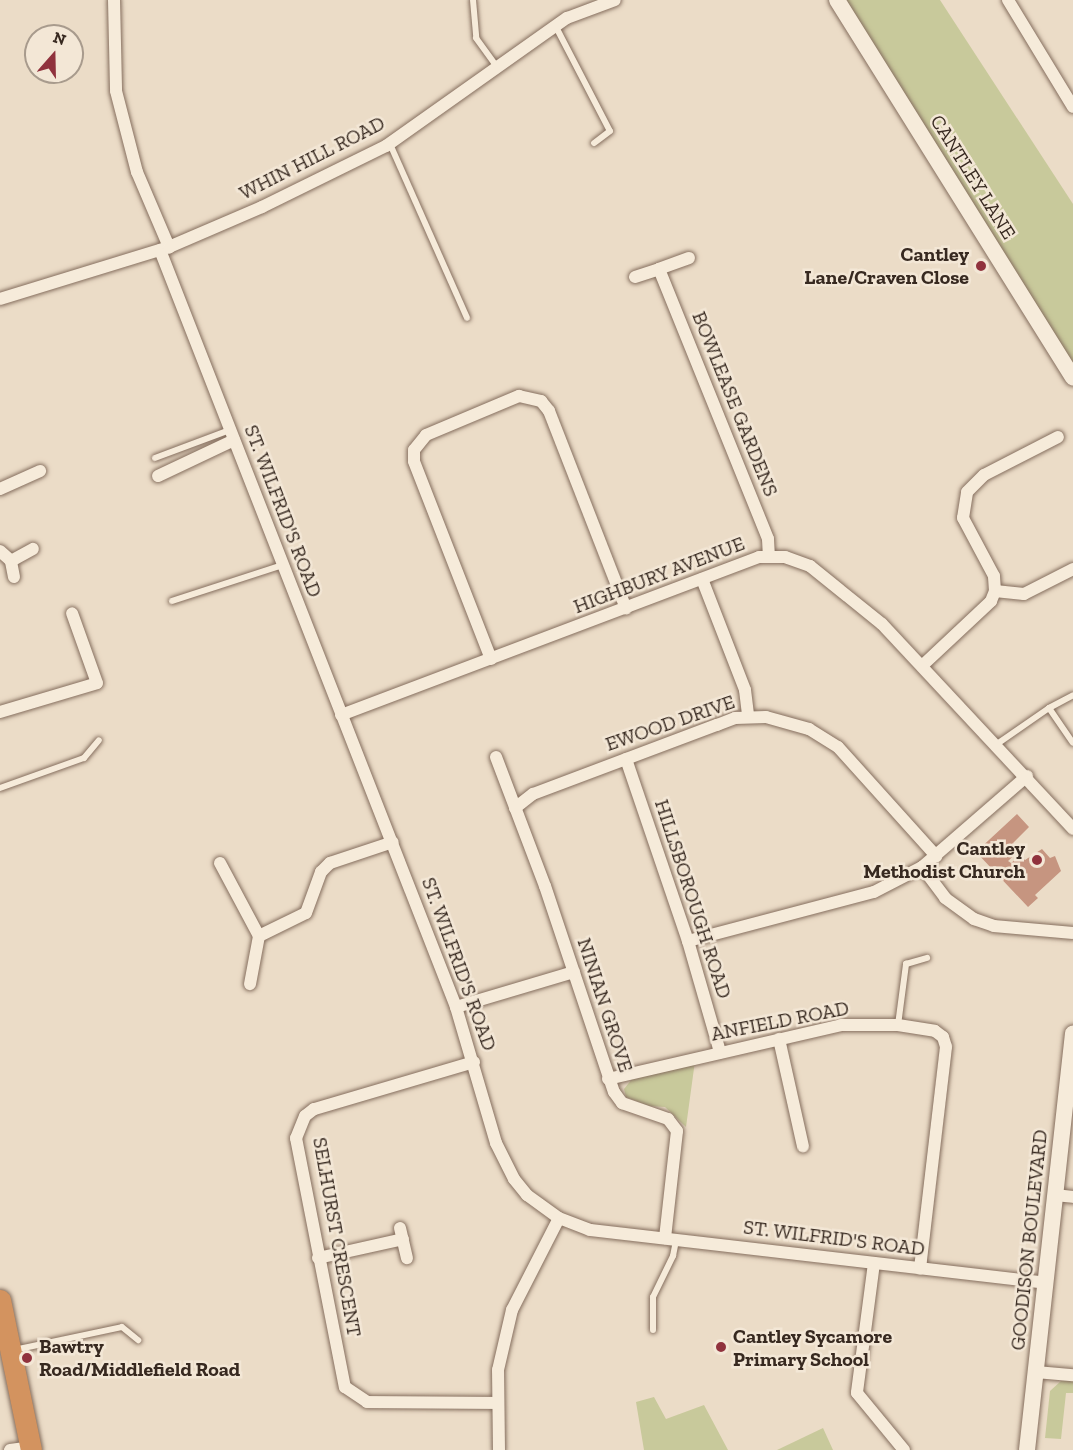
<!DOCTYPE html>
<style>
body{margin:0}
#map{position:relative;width:1073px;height:1450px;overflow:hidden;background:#ebdcc7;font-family:"Zilla Slab",serif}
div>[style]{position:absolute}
.green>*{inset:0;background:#c8c99b}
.building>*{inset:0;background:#c69580}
.roads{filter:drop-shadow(0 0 2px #856e5e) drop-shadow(0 0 2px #856e5e)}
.lane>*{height:6px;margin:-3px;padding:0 3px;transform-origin:3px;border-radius:3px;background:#f6ebda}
.street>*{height:12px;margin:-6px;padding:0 6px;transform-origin:6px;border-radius:6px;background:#f6ebda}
.secondary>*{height:16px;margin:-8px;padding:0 8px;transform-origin:8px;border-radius:8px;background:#f6ebda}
.highway>*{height:21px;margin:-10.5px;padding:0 10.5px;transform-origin:10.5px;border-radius:10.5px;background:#d3935f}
.dots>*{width:16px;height:16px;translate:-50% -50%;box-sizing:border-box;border:3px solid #f3e7d6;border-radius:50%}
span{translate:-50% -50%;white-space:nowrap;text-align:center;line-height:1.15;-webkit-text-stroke:5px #f3e7d6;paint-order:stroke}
.street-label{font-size:20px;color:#372920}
.poi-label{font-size:20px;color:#372920;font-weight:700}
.right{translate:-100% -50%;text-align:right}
.left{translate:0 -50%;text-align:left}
.north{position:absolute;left:24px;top:24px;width:60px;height:60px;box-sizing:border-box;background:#f3e7d6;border:2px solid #a89b8d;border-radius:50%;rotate:20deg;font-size:16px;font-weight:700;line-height:24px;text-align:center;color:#372920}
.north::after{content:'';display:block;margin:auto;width:21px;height:27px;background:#90323d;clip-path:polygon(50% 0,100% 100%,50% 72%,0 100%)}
</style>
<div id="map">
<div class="green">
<i style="clip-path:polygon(837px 0,940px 0,1073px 204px,1073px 371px)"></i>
<i style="clip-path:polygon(695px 1061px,686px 1127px,665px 1107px,649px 1106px,626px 1097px,624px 1089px,632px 1079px)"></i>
<i style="clip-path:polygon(1061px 1381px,1073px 1381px,1073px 1393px,1066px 1393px,1061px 1439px,1045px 1438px,1050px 1391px)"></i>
<i style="clip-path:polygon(654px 1397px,666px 1419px,704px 1405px,728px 1450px,644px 1450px,636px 1402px)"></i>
<i style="clip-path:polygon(823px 1428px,833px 1450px,777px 1450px)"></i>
</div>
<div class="building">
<i style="clip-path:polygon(1017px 814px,1029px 827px,1013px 843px,1019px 851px,1008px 861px,1011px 863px,1020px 856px,1025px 860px,1042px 849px,1050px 858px,1055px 856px,1061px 871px,1035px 895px,1038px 898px,1028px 907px,976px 852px)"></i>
</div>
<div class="roads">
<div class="lane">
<i style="left:473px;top:0;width:38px;rotate:85deg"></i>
<i style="left:476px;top:38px;width:34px;rotate:54deg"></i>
<i style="left:556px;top:27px;width:117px;rotate:62.6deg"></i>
<i style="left:610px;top:131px;width:20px;rotate:143deg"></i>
<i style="left:390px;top:144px;width:190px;rotate:66.1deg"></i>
<i style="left:155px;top:458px;width:80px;rotate:-20.5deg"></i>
<i style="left:172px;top:601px;width:117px;rotate:-18deg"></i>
<i style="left:1049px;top:708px;width:27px;rotate:-28deg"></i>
<i style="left:997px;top:744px;width:63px;rotate:-34.7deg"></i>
<i style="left:1049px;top:708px;width:42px;rotate:55.6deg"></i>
<i style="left:0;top:788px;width:89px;rotate:-19.7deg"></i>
<i style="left:84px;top:758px;width:23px;rotate:-50deg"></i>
<i style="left:898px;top:1025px;width:62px;rotate:-82.5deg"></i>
<i style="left:906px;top:964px;width:22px;rotate:-16deg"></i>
<i style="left:653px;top:1330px;width:33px;rotate:-90deg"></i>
<i style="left:653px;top:1297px;width:46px;rotate:-64deg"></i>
<i style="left:673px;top:1256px;width:16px;rotate:-79deg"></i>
<i style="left:14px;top:1350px;width:110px;rotate:-12deg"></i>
<i style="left:122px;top:1327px;width:21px;rotate:39deg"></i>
</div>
<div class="street">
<i style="left:114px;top:0;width:91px;rotate:88.7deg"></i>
<i style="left:116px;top:91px;width:84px;rotate:75.5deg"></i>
<i style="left:137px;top:172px;width:82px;rotate:66.9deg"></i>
<i style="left:1008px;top:0;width:125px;rotate:58.7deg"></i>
<i style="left:160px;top:250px;width:813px;rotate:68.64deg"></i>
<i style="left:456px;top:1007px;width:142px;rotate:73.6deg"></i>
<i style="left:496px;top:1143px;width:40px;rotate:63.4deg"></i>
<i style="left:514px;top:1179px;width:21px;rotate:51deg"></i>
<i style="left:527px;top:1195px;width:39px;rotate:36deg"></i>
<i style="left:559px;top:1218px;width:33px;rotate:21deg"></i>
<i style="left:590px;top:1230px;width:459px;rotate:6.6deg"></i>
<i style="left:689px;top:258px;width:32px;rotate:160deg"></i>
<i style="left:659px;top:269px;width:291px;rotate:68deg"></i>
<i style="left:768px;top:539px;width:17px;rotate:87deg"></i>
<i style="left:635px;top:277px;width:25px;rotate:-18deg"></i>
<i style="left:0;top:299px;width:177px;rotate:-17.1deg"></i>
<i style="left:169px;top:247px;width:101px;rotate:-23.3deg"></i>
<i style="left:262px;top:207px;width:138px;rotate:-26.2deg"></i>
<i style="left:386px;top:146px;width:222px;rotate:-35.3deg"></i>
<i style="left:567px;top:18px;width:51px;rotate:-20.6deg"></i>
<i style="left:158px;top:476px;width:84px;rotate:-25.3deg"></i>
<i style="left:0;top:489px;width:44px;rotate:-24.2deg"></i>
<i style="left:0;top:551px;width:15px;rotate:42deg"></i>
<i style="left:14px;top:577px;width:16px;rotate:-101deg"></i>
<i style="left:11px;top:561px;width:25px;rotate:-29deg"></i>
<i style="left:702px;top:579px;width:119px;rotate:68.8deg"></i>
<i style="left:745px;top:690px;width:26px;rotate:83deg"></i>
<i style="left:995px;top:591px;width:29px;rotate:6deg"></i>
<i style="left:1024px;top:594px;width:55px;rotate:-27deg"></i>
<i style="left:491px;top:659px;width:212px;rotate:-111.3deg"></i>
<i style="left:414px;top:461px;width:11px;rotate:-90deg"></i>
<i style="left:414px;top:450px;width:19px;rotate:-51deg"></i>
<i style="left:426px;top:435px;width:101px;rotate:-22.8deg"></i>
<i style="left:519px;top:396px;width:23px;rotate:13deg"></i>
<i style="left:541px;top:401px;width:13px;rotate:51deg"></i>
<i style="left:549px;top:411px;width:212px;rotate:68.7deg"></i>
<i style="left:924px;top:664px;width:92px;rotate:-43.2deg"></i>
<i style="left:991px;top:601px;width:11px;rotate:-68deg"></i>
<i style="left:995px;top:591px;width:15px;rotate:-94deg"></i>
<i style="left:994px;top:576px;width:66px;rotate:-118.1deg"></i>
<i style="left:963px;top:518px;width:26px;rotate:-81deg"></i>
<i style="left:967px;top:492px;width:24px;rotate:-45deg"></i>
<i style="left:984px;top:475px;width:83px;rotate:-27.2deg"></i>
<i style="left:0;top:712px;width:101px;rotate:-16.6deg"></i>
<i style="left:97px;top:683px;width:74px;rotate:-109.7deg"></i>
<i style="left:341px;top:715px;width:447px;rotate:-20.7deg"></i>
<i style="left:759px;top:557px;width:26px"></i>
<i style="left:785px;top:557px;width:27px;rotate:20deg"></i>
<i style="left:810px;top:566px;width:92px;rotate:38.9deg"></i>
<i style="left:882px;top:624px;width:280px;rotate:47deg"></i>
<i style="left:496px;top:757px;width:138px;rotate:69.2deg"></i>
<i style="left:545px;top:886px;width:217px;rotate:71.5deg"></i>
<i style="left:614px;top:1092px;width:14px;rotate:54deg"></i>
<i style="left:622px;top:1103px;width:49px;rotate:19.2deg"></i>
<i style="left:668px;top:1119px;width:15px;rotate:53deg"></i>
<i style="left:677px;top:1131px;width:108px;rotate:96.4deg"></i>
<i style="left:626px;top:759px;width:192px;rotate:71.2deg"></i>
<i style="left:688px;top:941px;width:116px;rotate:73.9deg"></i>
<i style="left:515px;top:808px;width:23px;rotate:-38deg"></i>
<i style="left:533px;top:794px;width:197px;rotate:-20.6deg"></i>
<i style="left:717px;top:725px;width:19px;rotate:-21deg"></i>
<i style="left:735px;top:718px;width:31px;rotate:-2deg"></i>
<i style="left:766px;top:717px;width:45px;rotate:15.6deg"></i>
<i style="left:809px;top:729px;width:34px;rotate:32deg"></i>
<i style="left:838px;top:747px;width:147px;rotate:48deg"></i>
<i style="left:220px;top:863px;width:83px;rotate:61.9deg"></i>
<i style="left:259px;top:936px;width:49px;rotate:100.6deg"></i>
<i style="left:922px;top:867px;width:39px;rotate:53deg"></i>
<i style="left:945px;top:898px;width:36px;rotate:36deg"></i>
<i style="left:974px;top:919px;width:21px;rotate:19deg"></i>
<i style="left:994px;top:926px;width:79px;rotate:5.1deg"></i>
<i style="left:259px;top:936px;width:52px;rotate:-26.1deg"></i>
<i style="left:306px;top:913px;width:44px;rotate:-69.9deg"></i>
<i style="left:321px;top:872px;width:13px;rotate:-45deg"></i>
<i style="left:330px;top:863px;width:66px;rotate:-18.4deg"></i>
<i style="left:688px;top:941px;width:192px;rotate:-14.8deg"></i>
<i style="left:874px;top:892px;width:54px;rotate:-27.5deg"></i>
<i style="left:922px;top:867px;width:139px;rotate:-40.9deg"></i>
<i style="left:456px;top:1007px;width:123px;rotate:-16.5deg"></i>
<i style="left:779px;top:1039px;width:110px;rotate:77.4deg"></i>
<i style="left:474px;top:1062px;width:167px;rotate:163.6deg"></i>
<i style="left:314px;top:1109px;width:11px;rotate:142deg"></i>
<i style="left:305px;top:1116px;width:24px;rotate:112deg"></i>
<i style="left:296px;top:1138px;width:254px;rotate:78.9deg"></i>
<i style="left:345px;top:1387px;width:27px;rotate:34deg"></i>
<i style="left:367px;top:1402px;width:131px;rotate:0.4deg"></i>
<i style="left:608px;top:1079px;width:239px;rotate:-13deg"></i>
<i style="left:841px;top:1025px;width:57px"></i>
<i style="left:898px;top:1025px;width:37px;rotate:9deg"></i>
<i style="left:935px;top:1031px;width:10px;rotate:37deg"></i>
<i style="left:943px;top:1037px;width:10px;rotate:73deg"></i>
<i style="left:946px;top:1047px;width:223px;rotate:96.7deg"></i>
<i style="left:1055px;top:1195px;width:18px;rotate:6deg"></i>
<i style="left:400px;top:1228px;width:31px;rotate:77deg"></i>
<i style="left:318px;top:1258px;width:87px;rotate:-12.6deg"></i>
<i style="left:874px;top:1263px;width:131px;rotate:97.5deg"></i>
<i style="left:857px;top:1393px;width:74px;rotate:50.5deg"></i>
<i style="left:1036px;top:1372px;width:37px;rotate:5deg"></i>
<i style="left:10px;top:1450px;width:21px;rotate:-8deg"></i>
<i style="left:499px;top:1450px;width:80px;rotate:-90.7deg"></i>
<i style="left:498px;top:1370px;width:62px;rotate:-76.9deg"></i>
<i style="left:512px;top:1310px;width:103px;rotate:-62.9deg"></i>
</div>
<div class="secondary">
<i style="left:837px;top:0;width:445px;rotate:58deg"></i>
<i style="left:1027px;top:1450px;width:419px;rotate:-83.7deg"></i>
</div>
<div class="highway">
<i style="left:0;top:1300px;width:153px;rotate:78.3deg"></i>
</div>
</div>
<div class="dots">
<i style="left:981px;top:266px;background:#90323d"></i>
<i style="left:1037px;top:860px;background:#90323d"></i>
<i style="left:721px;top:1347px;background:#90323d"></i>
<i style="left:27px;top:1358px;background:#90323d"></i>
</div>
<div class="street-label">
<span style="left:312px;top:158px;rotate:-27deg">WHIN HILL ROAD</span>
<span style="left:973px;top:177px;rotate:58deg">CANTLEY LANE</span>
<span style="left:735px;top:404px;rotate:68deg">BOWLEASE GARDENS</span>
<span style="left:283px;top:511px;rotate:69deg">ST. WILFRID'S ROAD</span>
<span style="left:659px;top:575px;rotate:-21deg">HIGHBURY AVENUE</span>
<span style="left:670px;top:723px;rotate:-19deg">EWOOD DRIVE</span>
<span style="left:693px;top:899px;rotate:72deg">HILLSBOROUGH ROAD</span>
<span style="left:459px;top:964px;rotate:70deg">ST. WILFRID'S ROAD</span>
<span style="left:605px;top:1005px;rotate:72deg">NINIAN GROVE</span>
<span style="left:780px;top:1021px;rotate:-11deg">ANFIELD ROAD</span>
<span style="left:337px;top:1237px;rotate:80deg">SELHURST CRESCENT</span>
<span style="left:834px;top:1238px;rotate:7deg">ST. WILFRID'S ROAD</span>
<span style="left:1029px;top:1240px;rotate:-84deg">GOODISON BOULEVARD</span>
</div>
<div class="poi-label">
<span class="right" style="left:969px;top:266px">Cantley<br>Lane/Craven Close</span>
<span class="right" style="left:1025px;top:860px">Cantley<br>Methodist Church</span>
<span class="left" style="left:733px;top:1348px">Cantley Sycamore<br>Primary School</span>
<span class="left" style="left:39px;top:1358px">Bawtry<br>Road/Middlefield Road</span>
</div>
<div class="north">N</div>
</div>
